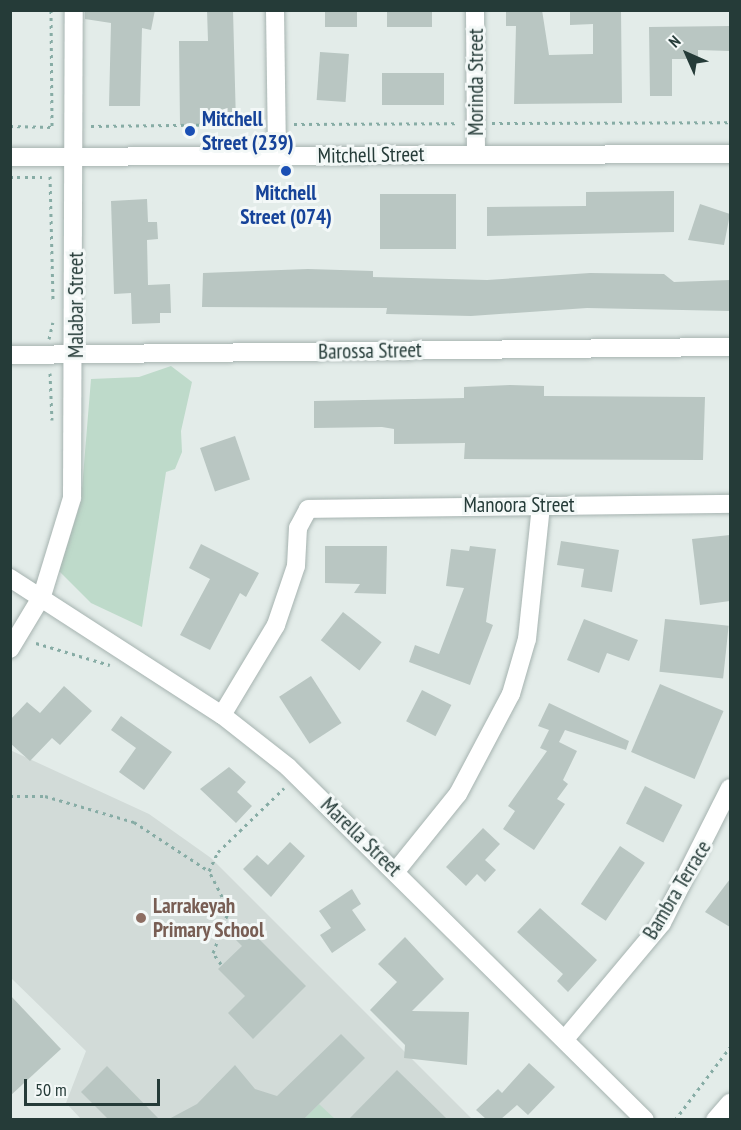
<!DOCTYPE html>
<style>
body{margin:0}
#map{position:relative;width:741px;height:1130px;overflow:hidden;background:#e3ece9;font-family:"PT Sans Narrow",sans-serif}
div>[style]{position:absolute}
.built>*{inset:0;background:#d2dbd8}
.green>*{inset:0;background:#bedaca}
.building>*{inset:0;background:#b9c6c2;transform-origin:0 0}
.path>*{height:3px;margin-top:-1.5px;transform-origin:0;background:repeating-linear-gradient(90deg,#87aca5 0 3px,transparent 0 7.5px)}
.roads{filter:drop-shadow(0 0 2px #a6b3b0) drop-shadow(0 0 2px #a6b3b0)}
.street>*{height:18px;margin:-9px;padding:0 9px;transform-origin:9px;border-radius:9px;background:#fff}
.dots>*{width:16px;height:16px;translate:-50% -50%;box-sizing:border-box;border:3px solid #f3f8f7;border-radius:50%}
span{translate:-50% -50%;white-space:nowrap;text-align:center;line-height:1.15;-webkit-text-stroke:6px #f3f8f7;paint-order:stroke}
.street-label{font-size:21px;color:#253b38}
.transit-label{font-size:21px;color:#164399;font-weight:700}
.left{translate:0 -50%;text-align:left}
.education-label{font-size:21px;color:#785e54;font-weight:700}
.frame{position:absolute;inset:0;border:12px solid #253b38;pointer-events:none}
.north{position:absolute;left:657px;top:24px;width:60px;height:60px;-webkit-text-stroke:4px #f3f8f7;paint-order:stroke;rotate:315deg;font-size:16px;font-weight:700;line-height:24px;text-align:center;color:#253b38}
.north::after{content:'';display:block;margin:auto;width:21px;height:27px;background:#253b38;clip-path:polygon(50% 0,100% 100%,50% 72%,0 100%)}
.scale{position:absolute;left:24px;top:1079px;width:136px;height:27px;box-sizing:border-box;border:3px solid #253b38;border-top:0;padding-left:8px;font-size:18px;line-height:21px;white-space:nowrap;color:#253b38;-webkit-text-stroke:4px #f3f8f7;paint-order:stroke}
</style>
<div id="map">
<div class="built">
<i style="clip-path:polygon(10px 750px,149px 814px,211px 858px,472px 1119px,81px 1119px,66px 1103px,86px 1051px,11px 978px)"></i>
</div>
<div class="green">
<i style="clip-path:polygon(171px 366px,192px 382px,181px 431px,182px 452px,175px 469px,166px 472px,142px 627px,91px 603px,59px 571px,81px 501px,91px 379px,139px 377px)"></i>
<i style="clip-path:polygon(319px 1104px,335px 1119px,304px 1119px)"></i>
</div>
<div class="building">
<i style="clip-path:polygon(85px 10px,155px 10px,151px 30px,142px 28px,140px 106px,109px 106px,111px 23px,85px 19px)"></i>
<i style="clip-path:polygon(207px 10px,233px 10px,236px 123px,180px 125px,179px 41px,208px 41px)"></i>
<i style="left:325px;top:10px;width:32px;height:17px"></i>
<i style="left:387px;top:10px;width:45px;height:17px"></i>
<i style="clip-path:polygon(506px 10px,542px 10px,549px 55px,593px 54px,593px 24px,570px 25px,570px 10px,621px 10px,622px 103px,514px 104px,516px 26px,506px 26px)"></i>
<i style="clip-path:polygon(730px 26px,730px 51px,698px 50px,698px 59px,672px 59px,672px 96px,650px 96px,649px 27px)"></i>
<i style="left:320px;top:52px;width:29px;height:48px;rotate:4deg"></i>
<i style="left:382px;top:73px;width:62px;height:32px"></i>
<i style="clip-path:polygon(674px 191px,674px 232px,487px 236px,487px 207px,586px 206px,586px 192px)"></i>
<i style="left:380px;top:194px;width:76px;height:55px"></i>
<i style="clip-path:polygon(147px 199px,148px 222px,157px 222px,158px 239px,147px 240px,148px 285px,170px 284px,171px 313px,160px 313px,160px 323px,132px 324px,131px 293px,114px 294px,111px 201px)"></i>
<i style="clip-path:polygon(700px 204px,730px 214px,724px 245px,688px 240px)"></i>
<i style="clip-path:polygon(308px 269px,373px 271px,373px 277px,487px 280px,590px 273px,664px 274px,674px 282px,730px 280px,730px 311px,587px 308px,471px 316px,386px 314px,387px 308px,202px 307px,203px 273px)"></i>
<i style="clip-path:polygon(510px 385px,544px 386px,544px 396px,705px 397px,703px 460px,464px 459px,465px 443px,394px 444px,394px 429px,382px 427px,314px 428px,314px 401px,464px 398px,464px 387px)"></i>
<i style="left:235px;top:436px;width:46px;height:37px;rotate:71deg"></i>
<i style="clip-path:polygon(730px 535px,730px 601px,700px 605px,692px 539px)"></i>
<i style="clip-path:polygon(561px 541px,619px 550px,612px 592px,581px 587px,584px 569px,557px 565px)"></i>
<i style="clip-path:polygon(201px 544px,259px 573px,246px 597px,240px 593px,210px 650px,180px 635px,210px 579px,189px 568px)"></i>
<i style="clip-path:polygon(325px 546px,387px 546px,386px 594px,354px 593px,360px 584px,325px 583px)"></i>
<i style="clip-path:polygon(470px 546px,496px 549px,486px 622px,493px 625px,470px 685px,409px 662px,415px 645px,439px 654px,464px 588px,446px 586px,451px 549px,469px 551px)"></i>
<i style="left:343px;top:612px;width:49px;height:36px;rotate:38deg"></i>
<i style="clip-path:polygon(584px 619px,638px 640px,629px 661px,607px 653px,599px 673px,567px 660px)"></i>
<i style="left:665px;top:619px;width:64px;height:53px;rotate:6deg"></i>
<i style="left:311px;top:676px;width:56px;height:38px;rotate:57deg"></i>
<i style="left:660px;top:684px;width:69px;height:74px;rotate:23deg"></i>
<i style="clip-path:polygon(64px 686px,92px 711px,60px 745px,52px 738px,30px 761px,10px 743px,10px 720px,27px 702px,40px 713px)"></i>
<i style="left:422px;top:690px;width:33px;height:35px;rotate:27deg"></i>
<i style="clip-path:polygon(549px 703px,629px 741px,626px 750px,565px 730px,559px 742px,577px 751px,563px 780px,568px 784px,557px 799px,565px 804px,534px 850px,503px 829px,515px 811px,508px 806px,547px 751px,540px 748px,549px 730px,538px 726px)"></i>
<i style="clip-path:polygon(121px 716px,172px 752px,144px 790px,119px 772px,136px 748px,111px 730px)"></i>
<i style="clip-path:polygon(229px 767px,246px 782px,237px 792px,252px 806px,236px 823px,200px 789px)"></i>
<i style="left:645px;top:786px;width:42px;height:42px;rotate:27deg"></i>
<i style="clip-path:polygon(483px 828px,500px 844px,485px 860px,496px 870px,485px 882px,477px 874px,466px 886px,446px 867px)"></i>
<i style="clip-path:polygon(290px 842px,305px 856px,271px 897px,243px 869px,257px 855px,268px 865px)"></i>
<i style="left:620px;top:846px;width:30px;height:70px;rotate:34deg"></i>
<i style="clip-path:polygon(730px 879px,730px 927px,705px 912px)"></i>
<i style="clip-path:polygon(352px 889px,361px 904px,352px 910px,366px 930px,332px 953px,320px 935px,331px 928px,319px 911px)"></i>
<i style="clip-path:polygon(540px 908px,597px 960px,568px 992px,557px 981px,563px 974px,517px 932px)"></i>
<i style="clip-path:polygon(247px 927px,306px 986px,253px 1039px,228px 1013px,245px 996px,218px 969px,242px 946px,236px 940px)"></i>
<i style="clip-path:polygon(405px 937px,444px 979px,412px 1011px,469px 1012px,467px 1065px,404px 1058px,405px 1045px,370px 1010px,397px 982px,378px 964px)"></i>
<i style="clip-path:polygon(10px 995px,61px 1049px,10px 1096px)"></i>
<i style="clip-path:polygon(341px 1034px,365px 1058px,304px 1119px,169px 1119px,197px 1104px,235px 1065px,255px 1089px,277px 1096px)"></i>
<i style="clip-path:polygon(529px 1063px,555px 1087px,528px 1115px,517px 1105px,501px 1119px,486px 1119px,476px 1110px,498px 1089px,502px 1093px)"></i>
<i style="clip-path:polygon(107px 1066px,159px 1119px,108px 1119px,81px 1092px)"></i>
<i style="clip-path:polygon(397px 1070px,447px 1119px,349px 1119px)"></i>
</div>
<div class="path">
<i style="left:51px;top:10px;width:116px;rotate:89.5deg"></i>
<i style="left:492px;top:123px;width:238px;rotate:-0.2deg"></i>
<i style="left:294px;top:124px;width:165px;rotate:-0.3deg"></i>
<i style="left:10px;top:126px;width:43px;rotate:1.3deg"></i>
<i style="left:91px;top:126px;width:170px;rotate:-0.7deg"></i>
<i style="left:50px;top:176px;width:125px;rotate:88.6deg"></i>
<i style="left:10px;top:177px;width:32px"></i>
<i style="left:49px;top:339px;width:17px;rotate:-77deg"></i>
<i style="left:50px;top:373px;width:47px;rotate:87.6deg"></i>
<i style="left:36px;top:643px;width:77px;rotate:16.6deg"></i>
<i style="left:10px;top:796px;width:35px"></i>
<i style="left:45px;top:796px;width:93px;rotate:16.3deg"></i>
<i style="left:134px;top:822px;width:90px;rotate:33.2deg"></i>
<i style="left:221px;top:964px;width:14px;rotate:-126deg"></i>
<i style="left:213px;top:953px;width:46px;rotate:-69.6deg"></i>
<i style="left:229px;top:910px;width:44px;rotate:-117.1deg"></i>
<i style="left:209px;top:871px;width:21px;rotate:-65deg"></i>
<i style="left:218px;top:852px;width:92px;rotate:-44.1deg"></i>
<i style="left:675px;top:1120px;width:91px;rotate:-53deg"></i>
</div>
<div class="roads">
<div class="street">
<i style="left:275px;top:10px;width:146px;rotate:89.2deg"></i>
<i style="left:475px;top:10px;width:144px;rotate:89.6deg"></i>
<i style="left:10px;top:157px;width:720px;rotate:-0.24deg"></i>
<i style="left:10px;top:355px;width:720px;rotate:-0.64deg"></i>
<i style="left:10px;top:578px;width:252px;rotate:32.9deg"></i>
<i style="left:222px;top:715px;width:84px;rotate:38.2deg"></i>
<i style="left:288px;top:767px;width:502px;rotate:44.68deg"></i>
<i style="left:10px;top:649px;width:62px;rotate:-58.9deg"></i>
<i style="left:42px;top:596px;width:102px;rotate:-73deg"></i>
<i style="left:72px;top:498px;width:488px;rotate:-89.8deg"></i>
<i style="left:222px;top:715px;width:105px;rotate:-59deg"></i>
<i style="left:276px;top:625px;width:62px;rotate:-71.3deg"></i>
<i style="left:296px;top:566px;width:38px;rotate:-87deg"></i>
<i style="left:298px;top:528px;width:21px;rotate:-62deg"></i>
<i style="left:308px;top:509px;width:422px;rotate:-0.7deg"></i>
<i style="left:396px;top:871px;width:99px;rotate:-51.2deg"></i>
<i style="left:458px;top:794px;width:113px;rotate:-62.1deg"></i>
<i style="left:511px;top:694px;width:57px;rotate:-73.8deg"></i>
<i style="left:527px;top:639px;width:135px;rotate:-84deg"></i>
<i style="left:565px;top:1039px;width:151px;rotate:-50.1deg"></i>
<i style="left:662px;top:923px;width:151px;rotate:-63.3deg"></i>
<i style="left:715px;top:1120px;width:23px;rotate:-49deg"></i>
</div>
</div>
<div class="dots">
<i style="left:190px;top:131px;background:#1a4fb4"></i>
<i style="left:286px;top:171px;background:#1a4fb4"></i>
<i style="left:141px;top:918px;background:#8d6e63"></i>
</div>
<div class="street-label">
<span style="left:476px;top:82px;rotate:-90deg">Morinda Street</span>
<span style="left:371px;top:155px;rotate:-1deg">Mitchell Street</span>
<span style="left:76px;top:305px;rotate:-90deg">Malabar Street</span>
<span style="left:370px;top:351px;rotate:-1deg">Barossa Street</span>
<span style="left:519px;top:505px">Manoora Street</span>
<span style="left:361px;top:837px;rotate:44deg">Marella Street</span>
<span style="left:677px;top:890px;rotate:-59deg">Bambra Terrace</span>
</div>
<div class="transit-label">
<span class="left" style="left:202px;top:131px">Mitchell<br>Street (239)</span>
<span style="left:286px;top:205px">Mitchell<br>Street (074)</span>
</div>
<div class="education-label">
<span class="left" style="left:153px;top:918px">Larrakeyah<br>Primary School</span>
</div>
<div class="frame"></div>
<div class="north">N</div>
<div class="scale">50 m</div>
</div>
